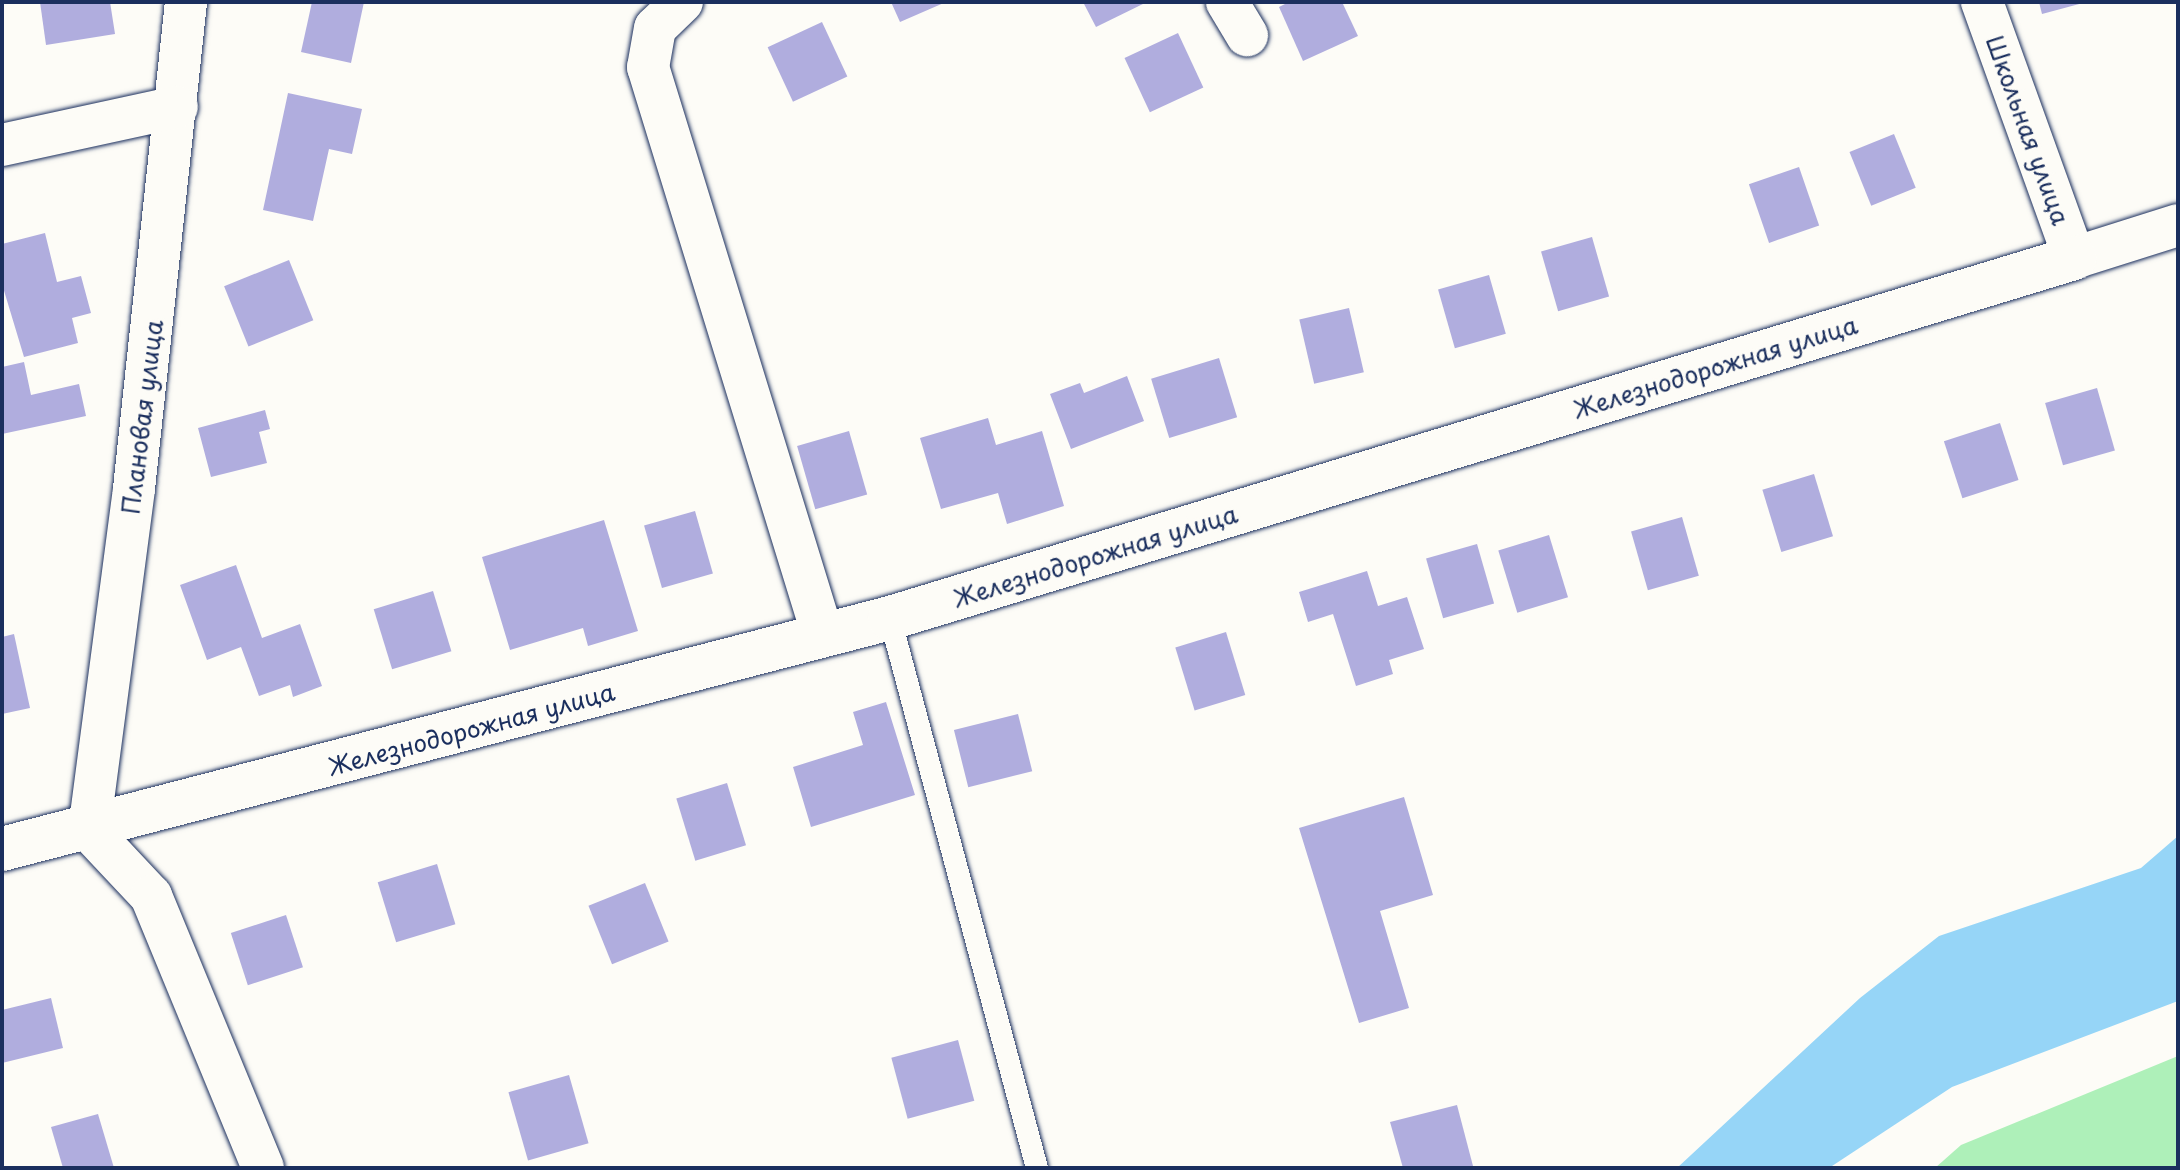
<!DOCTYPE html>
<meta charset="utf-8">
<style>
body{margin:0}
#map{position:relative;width:2180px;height:1170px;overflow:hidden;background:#fdfcf7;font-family:"Playpen Sans",sans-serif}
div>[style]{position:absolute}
.green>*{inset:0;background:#aef0b9}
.water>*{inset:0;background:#96d5f7}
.building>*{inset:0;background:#b0adde;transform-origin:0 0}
.roads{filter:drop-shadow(0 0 2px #1b2f5e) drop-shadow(0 0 2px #1b2f5e)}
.service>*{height:22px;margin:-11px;padding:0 11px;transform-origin:11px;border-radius:11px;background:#fdfcf7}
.minor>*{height:42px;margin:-21px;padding:0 21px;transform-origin:21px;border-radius:21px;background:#fdfcf7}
.tertiary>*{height:44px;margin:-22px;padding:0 22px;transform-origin:22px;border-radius:22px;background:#fdfcf7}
span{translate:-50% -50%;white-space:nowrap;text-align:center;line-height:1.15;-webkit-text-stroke:6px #fdfcf7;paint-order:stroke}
.street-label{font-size:24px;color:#1b2f5e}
.frame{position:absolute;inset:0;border:4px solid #1b2f5e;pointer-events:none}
</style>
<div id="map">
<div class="green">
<i style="clip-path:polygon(2178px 1056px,2178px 1168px,1935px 1168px,1961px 1145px)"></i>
</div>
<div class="water">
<i style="clip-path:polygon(2178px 836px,2178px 1001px,1952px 1087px,1829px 1168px,1677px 1168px,1860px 998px,1939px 936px,2141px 868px)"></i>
</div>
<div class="building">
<i style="clip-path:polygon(40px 2px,110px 2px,115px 34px,46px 45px)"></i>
<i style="clip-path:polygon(312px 2px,364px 2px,351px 63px,301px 52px)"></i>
<i style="clip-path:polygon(891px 2px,946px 2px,900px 22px)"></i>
<i style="clip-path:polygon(1083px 2px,1147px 2px,1096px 27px)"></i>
<i style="clip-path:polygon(1289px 2px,1342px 2px,1358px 36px,1303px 61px,1279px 7px)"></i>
<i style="clip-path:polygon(2039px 2px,2083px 2px,2083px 3px,2042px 14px)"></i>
<i style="left:822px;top:22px;width:60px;height:60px;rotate:65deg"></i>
<i style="left:1178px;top:33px;width:60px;height:59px;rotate:65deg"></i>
<i style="clip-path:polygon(288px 93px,362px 109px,352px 154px,329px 149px,313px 221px,263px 210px)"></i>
<i style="left:1894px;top:134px;width:58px;height:48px;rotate:68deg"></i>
<i style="left:1799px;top:167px;width:62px;height:53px;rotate:71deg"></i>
<i style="clip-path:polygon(45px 233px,57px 282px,81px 276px,91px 313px,72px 318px,78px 343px,24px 357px,2px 284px,2px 244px)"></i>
<i style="left:1592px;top:237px;width:62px;height:53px;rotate:74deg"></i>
<i style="left:289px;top:260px;width:65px;height:70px;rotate:68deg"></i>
<i style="left:1489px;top:275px;width:61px;height:53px;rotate:74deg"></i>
<i style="left:1349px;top:308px;width:66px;height:51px;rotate:77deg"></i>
<i style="left:1219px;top:358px;width:62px;height:71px;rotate:73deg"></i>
<i style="clip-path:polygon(24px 362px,31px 395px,79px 384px,86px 416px,2px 434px,2px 367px)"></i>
<i style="clip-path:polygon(1127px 376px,1144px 421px,1071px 449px,1050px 394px,1080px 383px,1084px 393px)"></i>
<i style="left:2097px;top:388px;width:65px;height:54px;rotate:74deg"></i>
<i style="clip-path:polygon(265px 410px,270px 429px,259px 432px,267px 463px,211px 477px,198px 428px)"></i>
<i style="clip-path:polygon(988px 418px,996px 445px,1042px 431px,1064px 506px,1007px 524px,998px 493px,941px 509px,920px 438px)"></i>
<i style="left:2000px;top:423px;width:60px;height:59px;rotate:72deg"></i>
<i style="left:849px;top:431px;width:66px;height:54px;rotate:74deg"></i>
<i style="left:1814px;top:474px;width:65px;height:54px;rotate:73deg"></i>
<i style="left:695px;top:511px;width:65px;height:53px;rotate:74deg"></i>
<i style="left:1682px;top:517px;width:61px;height:53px;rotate:74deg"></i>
<i style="clip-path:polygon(604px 520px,638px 631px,588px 646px,583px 628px,510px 650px,482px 557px)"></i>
<i style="left:1549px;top:535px;width:65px;height:53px;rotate:73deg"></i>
<i style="left:1477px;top:544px;width:62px;height:53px;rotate:74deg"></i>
<i style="clip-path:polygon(236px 565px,262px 638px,300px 624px,322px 686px,293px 697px,290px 685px,259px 696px,241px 647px,207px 660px,180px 585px)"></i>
<i style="clip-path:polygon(1367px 571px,1378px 606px,1407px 597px,1424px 649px,1389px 660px,1393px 674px,1356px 686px,1333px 614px,1308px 622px,1299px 592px)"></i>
<i style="left:433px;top:591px;width:63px;height:62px;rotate:73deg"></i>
<i style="left:1226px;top:632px;width:66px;height:53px;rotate:73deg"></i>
<i style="clip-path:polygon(14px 634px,30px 708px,2px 714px,2px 637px)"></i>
<i style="clip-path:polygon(886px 702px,915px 795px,811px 827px,793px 767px,863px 745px,853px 712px)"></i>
<i style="left:1018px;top:714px;width:59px;height:66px;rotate:76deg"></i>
<i style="left:727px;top:783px;width:65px;height:53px;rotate:73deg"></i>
<i style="clip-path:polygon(1404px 797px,1433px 895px,1380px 911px,1409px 1008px,1359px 1023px,1299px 828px)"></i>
<i style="left:437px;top:864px;width:63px;height:62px;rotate:73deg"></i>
<i style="left:645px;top:883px;width:63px;height:61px;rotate:68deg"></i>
<i style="left:286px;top:915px;width:55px;height:58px;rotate:72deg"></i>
<i style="clip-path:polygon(51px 998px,63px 1048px,2px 1063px,2px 1010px)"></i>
<i style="left:958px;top:1040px;width:63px;height:69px;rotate:75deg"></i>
<i style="left:569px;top:1075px;width:71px;height:63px;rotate:74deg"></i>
<i style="clip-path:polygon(1457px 1105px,1473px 1166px,1403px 1168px,1390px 1122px)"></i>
<i style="clip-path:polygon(98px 1114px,114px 1168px,63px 1168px,51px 1127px)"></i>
</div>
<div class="roads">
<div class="service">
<i style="left:890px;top:618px;width:569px;rotate:75.04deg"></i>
</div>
<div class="minor">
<i style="left:186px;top:2px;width:490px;rotate:96.1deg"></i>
<i style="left:134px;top:489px;width:344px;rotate:97.5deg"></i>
<i style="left:89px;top:830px;width:91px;rotate:46.8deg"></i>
<i style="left:151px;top:896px;width:294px;rotate:67.6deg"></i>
<i style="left:682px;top:2px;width:37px;rotate:136deg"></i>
<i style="left:655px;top:28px;width:40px;rotate:100deg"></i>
<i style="left:648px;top:67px;width:595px;rotate:72.9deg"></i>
<i style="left:1227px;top:2px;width:39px;rotate:59deg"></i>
<i style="left:1982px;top:2px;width:272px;rotate:70.2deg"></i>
<i style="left:2074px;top:258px;width:109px;rotate:-17.6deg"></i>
<i style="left:2px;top:145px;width:179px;rotate:-12.3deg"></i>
</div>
<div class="tertiary">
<i style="left:2px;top:849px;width:918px;rotate:-14.58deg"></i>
<i style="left:890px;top:618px;width:1238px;rotate:-16.91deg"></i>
</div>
</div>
<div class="street-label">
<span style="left:2028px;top:130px;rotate:70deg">Школьная улица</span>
<span style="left:1715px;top:367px;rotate:-17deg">Железнодорожная улица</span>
<span style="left:142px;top:417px;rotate:-83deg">Плановая улица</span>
<span style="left:1095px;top:556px;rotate:-17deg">Железнодорожная улица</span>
<span style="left:471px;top:729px;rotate:-15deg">Железнодорожная улица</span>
</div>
<div class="frame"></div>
</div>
